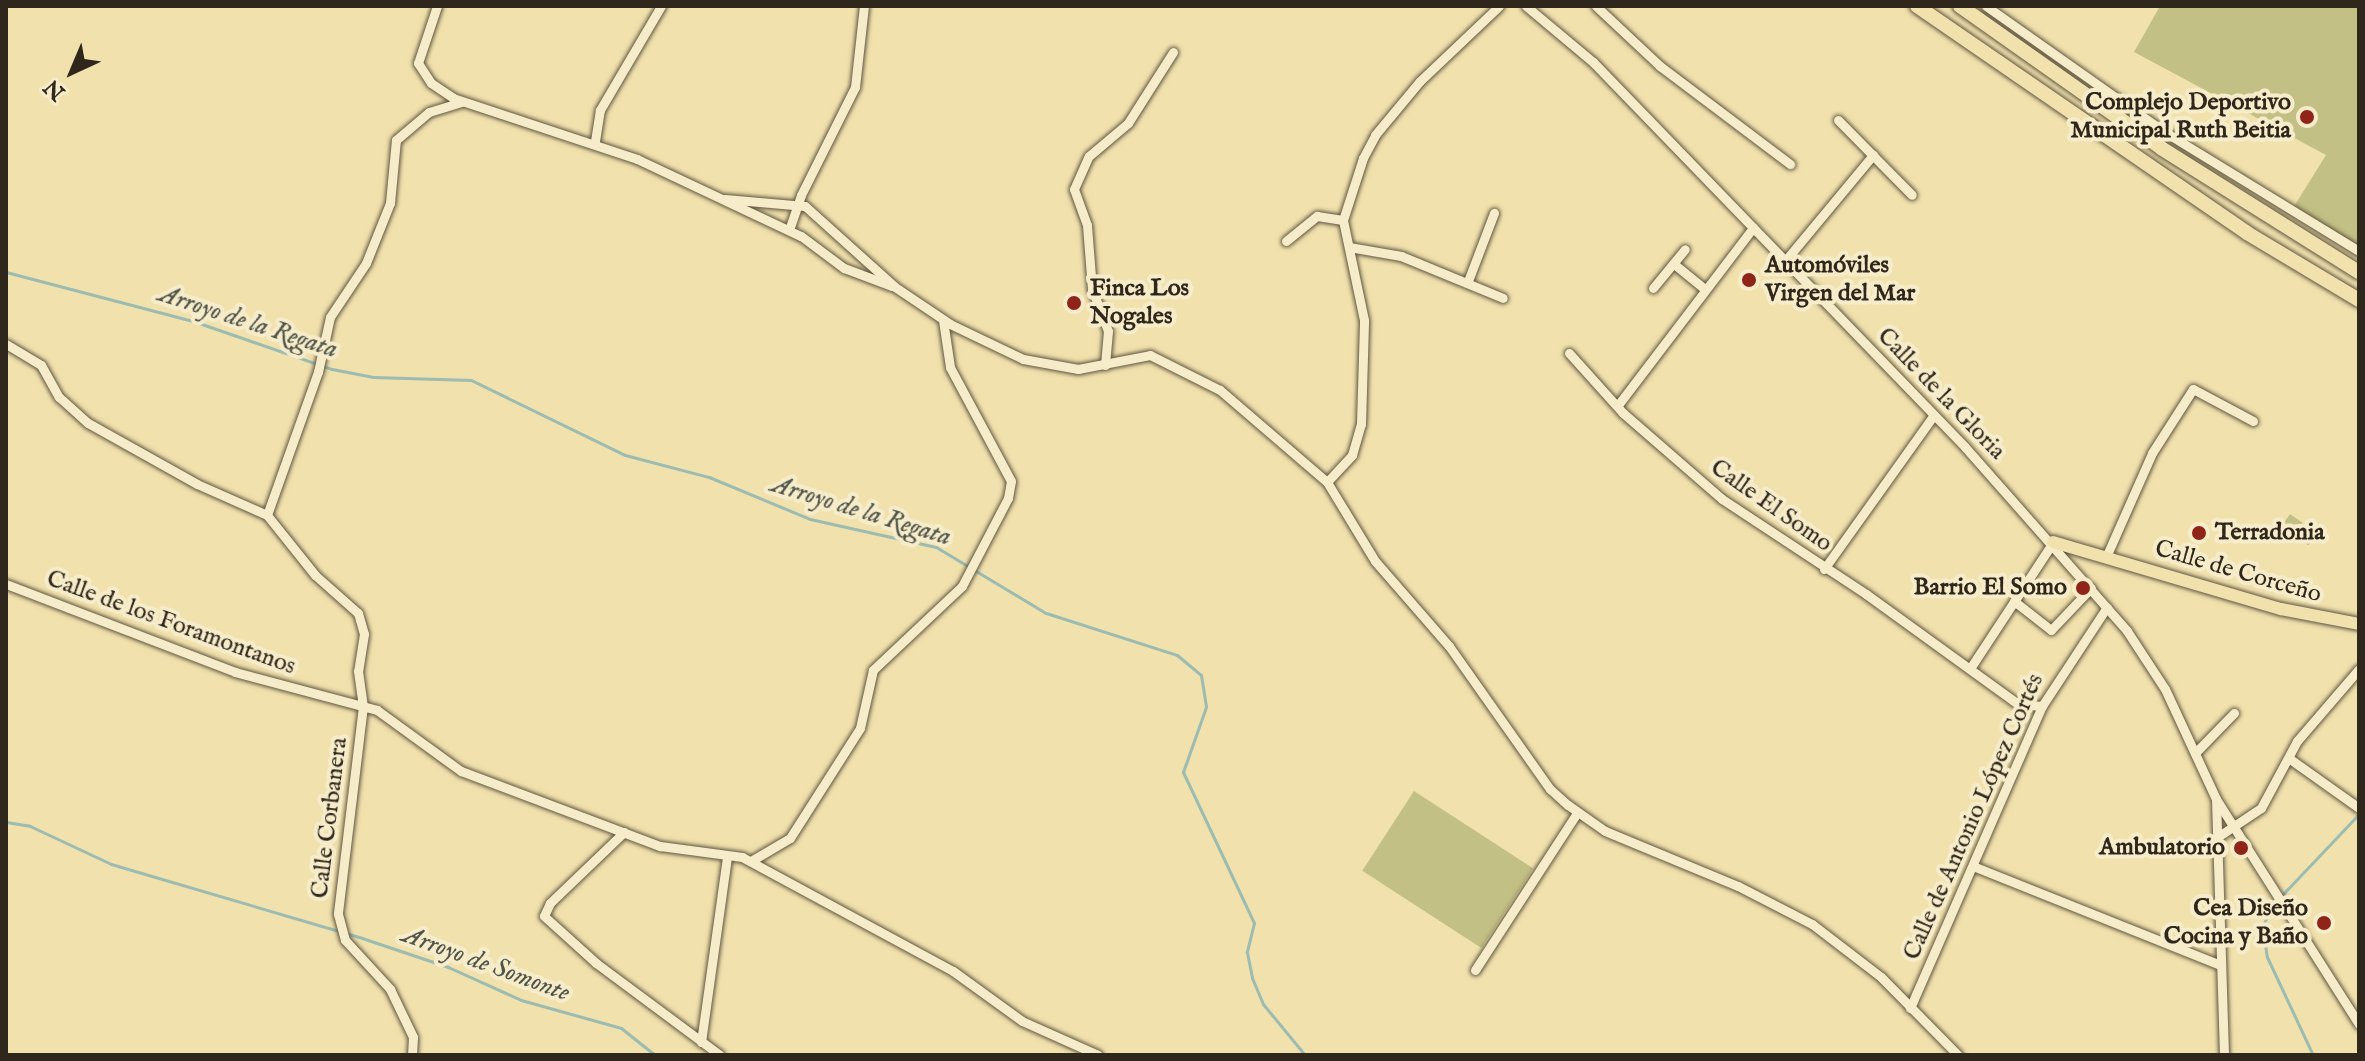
<!DOCTYPE html>
<meta charset="utf-8">
<style>
body{margin:0}
#map{position:relative;width:2365px;height:1061px;overflow:hidden;background:#f1e1ad;font-family:"IM FELL English",serif}
div>[style]{position:absolute}
.green>*{inset:0;background:#c2c084;transform-origin:0 0}
.stream>*{height:3px;margin:-1.5px;padding:0 1.5px;transform-origin:1.5px;border-radius:1.5px;background:#9cbcb1}
.roads{filter:drop-shadow(0 0 2px #605640) drop-shadow(0 0 2px #605640)}
.minor>*{height:9px;margin:-4.5px;padding:0 4.5px;transform-origin:4.5px;border-radius:4.5px;background:#f6ecca}
.major>*{height:12px;margin:-6px;padding:0 6px;transform-origin:6px;border-radius:6px;background:#f1e1ad}
.highway>*{height:14px;margin:-7px;padding:0 7px;transform-origin:7px;border-radius:7px;background:#f1e1ad}
.dots>*{width:22px;height:22px;translate:-50% -50%;box-sizing:border-box;border:4px solid #f6ecca;border-radius:50%}
span{translate:-50% -50%;white-space:nowrap;text-align:center;line-height:1.15;-webkit-text-stroke:8px #f6ecca;paint-order:stroke}
.poi-label{font-size:24px;color:#30271c;font-weight:700}
.right{translate:-100% -50%;text-align:right}
.left{translate:0 -50%;text-align:left}
.street-label{font-size:24px;color:#30271c}
.water-label{font-size:26px;color:#505449;font-style:italic}
.frame{position:absolute;inset:0;border:8px solid #30271c;pointer-events:none}
.north{position:absolute;left:32px;top:32px;width:80px;height:80px;-webkit-text-stroke:6px #f6ecca;paint-order:stroke;rotate:224deg;font-size:22px;font-weight:700;line-height:32px;text-align:center;color:#30271c}
.north::after{content:'';display:block;margin:auto;width:28px;height:36px;background:#30271c;clip-path:polygon(50% 0,100% 100%,50% 72%,0 100%)}
</style>
<div id="map">
<div class="green">
<i style="clip-path:polygon(2160px 6px,2359px 6px,2359px 247px,2293px 208px,2326px 155px,2134px 52px)"></i>
<i style="left:2290px;top:514px;width:33px;height:15px;rotate:35deg"></i>
<i style="left:1414px;top:791px;width:142px;height:95px;rotate:33deg"></i>
</div>
<div class="stream">
<i style="left:6px;top:272px;width:193px;rotate:14.7deg"></i>
<i style="left:193px;top:321px;width:147px;rotate:19.1deg"></i>
<i style="left:332px;top:369px;width:42px;rotate:11deg"></i>
<i style="left:373px;top:377px;width:98px;rotate:1.8deg"></i>
<i style="left:471px;top:380px;width:171px;rotate:26deg"></i>
<i style="left:625px;top:455px;width:87px;rotate:14.7deg"></i>
<i style="left:709px;top:477px;width:109px;rotate:22.6deg"></i>
<i style="left:810px;top:519px;width:129px;rotate:12.5deg"></i>
<i style="left:936px;top:547px;width:128px;rotate:31deg"></i>
<i style="left:1046px;top:613px;width:138px;rotate:17.8deg"></i>
<i style="left:1177px;top:655px;width:31px;rotate:40deg"></i>
<i style="left:1201px;top:675px;width:32px;rotate:81deg"></i>
<i style="left:1206px;top:707px;width:69px;rotate:109.5deg"></i>
<i style="left:1183px;top:772px;width:167px;rotate:64.8deg"></i>
<i style="left:1254px;top:923px;width:30px;rotate:104deg"></i>
<i style="left:1247px;top:952px;width:26px;rotate:79deg"></i>
<i style="left:1252px;top:978px;width:28px;rotate:67deg"></i>
<i style="left:1263px;top:1004px;width:66px;rotate:50.5deg"></i>
<i style="left:6px;top:822px;width:24px;rotate:9deg"></i>
<i style="left:30px;top:826px;width:89px;rotate:25.1deg"></i>
<i style="left:111px;top:864px;width:262px;rotate:16.4deg"></i>
<i style="left:362px;top:938px;width:91px;rotate:18.6deg"></i>
<i style="left:448px;top:967px;width:80px;rotate:24.3deg"></i>
<i style="left:521px;top:1000px;width:104px;rotate:15.6deg"></i>
<i style="left:621px;top:1028px;width:43px;rotate:38.5deg"></i>
<i style="left:2282px;top:895px;width:112px;rotate:-46.5deg"></i>
<i style="left:2276px;top:901px;width:29px;rotate:119deg"></i>
<i style="left:2262px;top:926px;width:31px;rotate:81deg"></i>
<i style="left:2267px;top:957px;width:108px;rotate:64.9deg"></i>
</div>
<div class="roads">
<div class="minor">
<i style="left:437px;top:6px;width:60px;rotate:108.4deg"></i>
<i style="left:418px;top:63px;width:24px;rotate:57deg"></i>
<i style="left:431px;top:83px;width:27px;rotate:34deg"></i>
<i style="left:453px;top:98px;width:194px;rotate:18.3deg"></i>
<i style="left:637px;top:159px;width:181px;rotate:25.2deg"></i>
<i style="left:801px;top:236px;width:54px;rotate:36.7deg"></i>
<i style="left:844px;top:268px;width:51px;rotate:20.6deg"></i>
<i style="left:1526px;top:6px;width:87px;rotate:39.9deg"></i>
<i style="left:1593px;top:62px;width:535px;rotate:45.98deg"></i>
<i style="left:1965px;top:447px;width:245px;rotate:48.6deg"></i>
<i style="left:2127px;top:631px;width:69px;rotate:56.8deg"></i>
<i style="left:2165px;top:689px;width:121px;rotate:65.1deg"></i>
<i style="left:2216px;top:799px;width:267px;rotate:57.6deg"></i>
<i style="left:1596px;top:6px;width:88px;rotate:43.2deg"></i>
<i style="left:1660px;top:66px;width:163px;rotate:37deg"></i>
<i style="left:1986px;top:6px;width:217px;rotate:35.2deg"></i>
<i style="left:2163px;top:131px;width:230px;rotate:31.5deg"></i>
<i style="left:1838px;top:120px;width:105px;rotate:45.4deg"></i>
<i style="left:595px;top:141px;width:31px;rotate:-81deg"></i>
<i style="left:600px;top:110px;width:121px;rotate:-59.6deg"></i>
<i style="left:725px;top:199px;width:80px;rotate:5deg"></i>
<i style="left:805px;top:206px;width:121px;rotate:42deg"></i>
<i style="left:895px;top:287px;width:66px;rotate:33.9deg"></i>
<i style="left:950px;top:324px;width:81px;rotate:25.6deg"></i>
<i style="left:1023px;top:359px;width:56px;rotate:10.3deg"></i>
<i style="left:1078px;top:369px;width:73px;rotate:-11deg"></i>
<i style="left:1150px;top:355px;width:78px;rotate:26.6deg"></i>
<i style="left:1220px;top:390px;width:141px;rotate:40.7deg"></i>
<i style="left:1327px;top:482px;width:92px;rotate:58.7deg"></i>
<i style="left:1375px;top:561px;width:113px;rotate:49deg"></i>
<i style="left:1449px;top:646px;width:175px;rotate:54.8deg"></i>
<i style="left:1550px;top:789px;width:24px;rotate:42deg"></i>
<i style="left:1568px;top:805px;width:45px;rotate:35.1deg"></i>
<i style="left:1605px;top:831px;width:144px;rotate:22.5deg"></i>
<i style="left:1738px;top:886px;width:83px;rotate:27.2deg"></i>
<i style="left:1812px;top:924px;width:87px;rotate:37.5deg"></i>
<i style="left:1881px;top:977px;width:110px;rotate:45.4deg"></i>
<i style="left:789px;top:230px;width:37px;rotate:-71deg"></i>
<i style="left:801px;top:195px;width:121px;rotate:-63.4deg"></i>
<i style="left:855px;top:87px;width:81px;rotate:-83.7deg"></i>
<i style="left:1286px;top:241px;width:40px;rotate:-39deg"></i>
<i style="left:1317px;top:216px;width:26px;rotate:9deg"></i>
<i style="left:1349px;top:247px;width:53px;rotate:9.8deg"></i>
<i style="left:1401px;top:256px;width:110px;rotate:22.4deg"></i>
<i style="left:1785px;top:261px;width:138px;rotate:-50.3deg"></i>
<i style="left:1674px;top:264px;width:40px;rotate:39deg"></i>
<i style="left:1468px;top:281px;width:73px;rotate:-69.1deg"></i>
<i style="left:1653px;top:288px;width:50px;rotate:-50.6deg"></i>
<i style="left:6px;top:344px;width:41px;rotate:31deg"></i>
<i style="left:41px;top:365px;width:37px;rotate:61deg"></i>
<i style="left:59px;top:397px;width:39px;rotate:42deg"></i>
<i style="left:88px;top:423px;width:125px;rotate:29.2deg"></i>
<i style="left:197px;top:484px;width:77px;rotate:23.9deg"></i>
<i style="left:267px;top:515px;width:77px;rotate:51.3deg"></i>
<i style="left:315px;top:575px;width:57px;rotate:41.5deg"></i>
<i style="left:358px;top:613px;width:22px;rotate:74deg"></i>
<i style="left:364px;top:634px;width:37px;rotate:99deg"></i>
<i style="left:358px;top:671px;width:35px;rotate:82deg"></i>
<i style="left:363px;top:706px;width:209px;rotate:96.9deg"></i>
<i style="left:338px;top:914px;width:27px;rotate:75deg"></i>
<i style="left:345px;top:940px;width:67px;rotate:47.4deg"></i>
<i style="left:390px;top:989px;width:53px;rotate:64.4deg"></i>
<i style="left:413px;top:1037px;width:18px;rotate:93deg"></i>
<i style="left:1569px;top:353px;width:81px;rotate:48deg"></i>
<i style="left:1623px;top:413px;width:131px;rotate:41deg"></i>
<i style="left:1722px;top:499px;width:173px;rotate:33.4deg"></i>
<i style="left:1866px;top:594px;width:188px;rotate:35.9deg"></i>
<i style="left:2018px;top:704px;width:24px;rotate:5deg"></i>
<i style="left:1105px;top:365px;width:34px;rotate:-85deg"></i>
<i style="left:1108px;top:331px;width:45px;rotate:-110.9deg"></i>
<i style="left:1092px;top:289px;width:64px;rotate:-94.5deg"></i>
<i style="left:1087px;top:225px;width:38px;rotate:-110deg"></i>
<i style="left:1074px;top:189px;width:36px;rotate:-66deg"></i>
<i style="left:1089px;top:156px;width:51px;rotate:-40.2deg"></i>
<i style="left:1128px;top:123px;width:84px;rotate:-57.6deg"></i>
<i style="left:1618px;top:405px;width:223px;rotate:-52.7deg"></i>
<i style="left:1327px;top:482px;width:37px;rotate:-47deg"></i>
<i style="left:1352px;top:455px;width:32px;rotate:-74deg"></i>
<i style="left:1361px;top:424px;width:104px;rotate:-88.3deg"></i>
<i style="left:1364px;top:320px;width:102px;rotate:-101.9deg"></i>
<i style="left:1343px;top:220px;width:65px;rotate:-72.1deg"></i>
<i style="left:1363px;top:158px;width:26px;rotate:-62deg"></i>
<i style="left:1375px;top:135px;width:70px;rotate:-50.2deg"></i>
<i style="left:1420px;top:81px;width:109px;rotate:-43.5deg"></i>
<i style="left:267px;top:515px;width:152px;rotate:-70.4deg"></i>
<i style="left:318px;top:372px;width:56px;rotate:-77.7deg"></i>
<i style="left:330px;top:317px;width:65px;rotate:-56.3deg"></i>
<i style="left:366px;top:263px;width:65px;rotate:-68.2deg"></i>
<i style="left:390px;top:203px;width:63px;rotate:-84.6deg"></i>
<i style="left:396px;top:140px;width:43px;rotate:-40.3deg"></i>
<i style="left:429px;top:112px;width:34px;rotate:-17deg"></i>
<i style="left:2106px;top:557px;width:114px;rotate:-66.1deg"></i>
<i style="left:2152px;top:453px;width:76px;rotate:-57.4deg"></i>
<i style="left:2193px;top:389px;width:68px;rotate:28.1deg"></i>
<i style="left:1824px;top:569px;width:189px;rotate:-54.5deg"></i>
<i style="left:6px;top:584px;width:245px;rotate:21deg"></i>
<i style="left:235px;top:672px;width:147px;rotate:15deg"></i>
<i style="left:377px;top:710px;width:104px;rotate:36deg"></i>
<i style="left:461px;top:771px;width:213px;rotate:20.7deg"></i>
<i style="left:660px;top:846px;width:83px;rotate:7.6deg"></i>
<i style="left:742px;top:857px;width:240px;rotate:28.4deg"></i>
<i style="left:953px;top:971px;width:85px;rotate:35.9deg"></i>
<i style="left:1022px;top:1021px;width:83px;rotate:24.1deg"></i>
<i style="left:2014px;top:601px;width:47px;rotate:38.1deg"></i>
<i style="left:2051px;top:630px;width:58px;rotate:-46.4deg"></i>
<i style="left:1971px;top:667px;width:149px;rotate:-56.7deg"></i>
<i style="left:2195px;top:753px;width:56px;rotate:-45.7deg"></i>
<i style="left:2290px;top:759px;width:85px;rotate:35.4deg"></i>
<i style="left:2216px;top:799px;width:256px;rotate:88.2deg"></i>
<i style="left:624px;top:832px;width:103px;rotate:136.2deg"></i>
<i style="left:550px;top:903px;width:14px;rotate:115deg"></i>
<i style="left:544px;top:916px;width:70px;rotate:42.1deg"></i>
<i style="left:596px;top:963px;width:154px;rotate:36.6deg"></i>
<i style="left:2216px;top:838px;width:54px;rotate:-33.7deg"></i>
<i style="left:2261px;top:808px;width:76px;rotate:-61.8deg"></i>
<i style="left:2297px;top:741px;width:95px;rotate:-49.3deg"></i>
<i style="left:751px;top:861px;width:45px;rotate:-30.5deg"></i>
<i style="left:790px;top:838px;width:130px;rotate:-57.5deg"></i>
<i style="left:860px;top:728px;width:59px;rotate:-77.4deg"></i>
<i style="left:873px;top:670px;width:122px;rotate:-43.3deg"></i>
<i style="left:962px;top:586px;width:99px;rotate:-62.4deg"></i>
<i style="left:1008px;top:498px;width:17px;rotate:-80deg"></i>
<i style="left:1011px;top:481px;width:129px;rotate:-118.2deg"></i>
<i style="left:950px;top:367px;width:48px;rotate:-98.5deg"></i>
<i style="left:1973px;top:866px;width:266px;rotate:21.8deg"></i>
<i style="left:1475px;top:970px;width:187px;rotate:-57deg"></i>
<i style="left:1910px;top:1008px;width:330px;rotate:-66.4deg"></i>
<i style="left:2042px;top:706px;width:118px;rotate:-56.7deg"></i>
<i style="left:701px;top:1042px;width:187px;rotate:-82deg"></i>
</div>
<div class="major">
<i style="left:2053px;top:542px;width:238px;rotate:16.4deg"></i>
<i style="left:2281px;top:609px;width:79px;rotate:10.9deg"></i>
</div>
<div class="highway">
<i style="left:1917px;top:6px;width:401px;rotate:34.5deg"></i>
<i style="left:2247px;top:233px;width:131px;rotate:30.9deg"></i>
<i style="left:1960px;top:6px;width:246px;rotate:35.2deg"></i>
<i style="left:2161px;top:148px;width:234px;rotate:32.1deg"></i>
</div>
</div>
<div class="dots">
<i style="left:2307px;top:117px;background:#8f2418"></i>
<i style="left:1749px;top:280px;background:#8f2418"></i>
<i style="left:1074px;top:303px;background:#8f2418"></i>
<i style="left:2199px;top:533px;background:#8f2418"></i>
<i style="left:2083px;top:588px;background:#8f2418"></i>
<i style="left:2241px;top:848px;background:#8f2418"></i>
<i style="left:2324px;top:923px;background:#8f2418"></i>
</div>
<div class="poi-label">
<span class="right" style="left:2291px;top:117px">Complejo Deportivo<br>Municipal Ruth Beitia</span>
<span class="left" style="left:1765px;top:280px">Automóviles<br>Virgen del Mar</span>
<span class="left" style="left:1090px;top:303px">Finca Los<br>Nogales</span>
<span class="left" style="left:2215px;top:533px">Terradonia</span>
<span class="right" style="left:2067px;top:588px">Barrio El Somo</span>
<span class="right" style="left:2225px;top:848px">Ambulatorio</span>
<span class="right" style="left:2308px;top:923px">Cea Diseño<br>Cocina y Baño</span>
</div>
<div class="street-label">
<span style="left:1941px;top:394px;rotate:46deg">Calle de la Gloria</span>
<span style="left:1771px;top:506px;rotate:35deg">Calle El Somo</span>
<span style="left:2238px;top:572px;rotate:16deg">Calle de Corceño</span>
<span style="left:171px;top:623px;rotate:20deg">Calle de los Foramontanos</span>
<span style="left:1974px;top:817px;rotate:-66deg">Calle de Antonio López Cortés</span>
<span style="left:330px;top:818px;rotate:-83deg">Calle Corbanera</span>
</div>
<div class="water-label">
<span style="left:248px;top:322px;rotate:18deg">Arroyo de la Regata</span>
<span style="left:861px;top:511px;rotate:17deg">Arroyo de la Regata</span>
<span style="left:486px;top:964px;rotate:20deg">Arroyo de Somonte</span>
</div>
<div class="frame"></div>
<div class="north">N</div>
</div>
